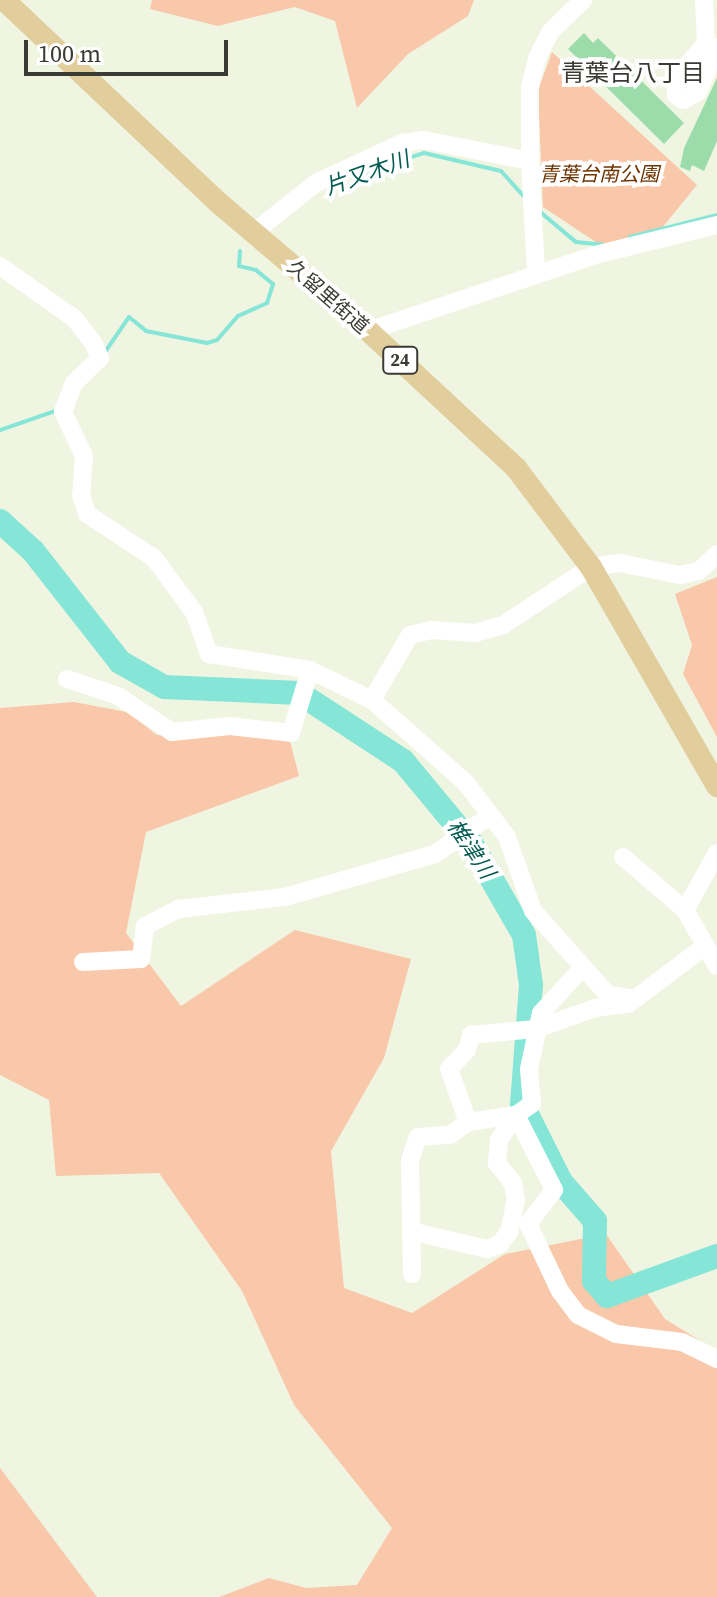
<!DOCTYPE html>
<meta charset="utf-8">
<style>
body{margin:0}
#map{position:relative;width:717px;height:1597px;overflow:hidden;background:#f0f5e2;font-family:"Source Serif 4","Noto Sans JP",serif}
div>[style]{position:absolute}
.green>*{inset:0;background:#f9c7a9}
.stream>*{height:4px;margin:-2px;padding:0 2px;transform-origin:2px;border-radius:2px;background:#85e5d7}
.river>*{height:24px;margin:-12px;padding:0 12px;transform-origin:12px;border-radius:12px;background:#85e5d7}
.building>*{inset:0;background:#9cdcaa}
.minor>*{height:18px;margin:-9px;padding:0 9px;transform-origin:9px;border-radius:9px;background:#fff}
.major>*{height:22px;margin:-11px;padding:0 11px;transform-origin:11px;border-radius:11px;background:#e2cd9c}
span{translate:-50% -50%;white-space:nowrap;text-align:center;line-height:1.15;-webkit-text-stroke:8px #fff;paint-order:stroke}
.shield-label span{padding:2px 6px;background:#fff;border:2px solid;border-radius:6px;-webkit-text-stroke-width:0}
.shield-label{font-size:18px;color:#3a3b34;font-weight:700}
.park-label{font-size:20px;color:#6d3301;font-style:italic}
.street-label{font-size:20px;color:#3a3b34}
.water-label{font-size:22px;color:#045c53;font-style:italic}
.quarter-label{font-size:24px;color:#3a3b34}
.scale{position:absolute;left:24px;top:40px;width:204px;height:36px;box-sizing:border-box;border:4px solid #3a3b34;border-top:0;padding-left:10px;font-size:24px;line-height:28px;white-space:nowrap;color:#3a3b34;-webkit-text-stroke:6px #fff;paint-order:stroke}
</style>
<div id="map">
<div class="green">
<i style="clip-path:polygon(152px 0,474px 0,468px 16px,408px 54px,357px 108px,335px 21px,295px 7px,218px 26px,150px 9px)"></i>
<i style="clip-path:polygon(552px 52px,697px 185px,662px 228px,600px 245px,543px 207px,538px 90px)"></i>
<i style="clip-path:polygon(717px 577px,717px 737px,683px 674px,692px 645px,675px 594px)"></i>
<i style="clip-path:polygon(74px 702px,127px 712px,157px 735px,198px 737px,238px 730px,290px 741px,299px 776px,146px 832px,126px 933px,181px 1006px,295px 930px,411px 959px,384px 1058px,331px 1151px,344px 1288px,412px 1313px,505px 1254px,606px 1234px,665px 1319px,717px 1351px,717px 1597px,219px 1597px,269px 1578px,306px 1588px,357px 1585px,392px 1528px,294px 1405px,242px 1291px,159px 1173px,56px 1176px,49px 1100px,0 1075px,0 708px)"></i>
<i style="clip-path:polygon(0 1468px,97px 1597px,0 1597px)"></i>
</div>
<div class="stream">
<i style="left:351px;top:177px;width:77px;rotate:-18.2deg"></i>
<i style="left:424px;top:153px;width:79px;rotate:13.2deg"></i>
<i style="left:501px;top:171px;width:39px;rotate:48deg"></i>
<i style="left:539px;top:211px;width:48px;rotate:40deg"></i>
<i style="left:576px;top:242px;width:27px;rotate:6deg"></i>
<i style="left:630px;top:237px;width:90px;rotate:-14.2deg"></i>
<i style="left:105px;top:352px;width:42px;rotate:-55.6deg"></i>
<i style="left:129px;top:317px;width:22px;rotate:39deg"></i>
<i style="left:146px;top:331px;width:62px;rotate:11.1deg"></i>
<i style="left:207px;top:343px;width:10px;rotate:-17deg"></i>
<i style="left:217px;top:340px;width:32px;rotate:-49deg"></i>
<i style="left:238px;top:316px;width:32px;rotate:-24deg"></i>
<i style="left:267px;top:303px;width:20px;rotate:-72deg"></i>
<i style="left:273px;top:284px;width:22px;rotate:-141deg"></i>
<i style="left:256px;top:270px;width:17px;rotate:-167deg"></i>
<i style="left:239px;top:266px;width:15px;rotate:-86deg"></i>
<i style="left:0;top:430px;width:58px;rotate:-19.1deg"></i>
</div>
<div class="river">
<i style="left:0;top:521px;width:45px;rotate:42.3deg"></i>
<i style="left:33px;top:551px;width:141px;rotate:51.9deg"></i>
<i style="left:120px;top:662px;width:51px;rotate:29.6deg"></i>
<i style="left:164px;top:687px;width:135px;rotate:2.5deg"></i>
<i style="left:299px;top:693px;width:124px;rotate:33.2deg"></i>
<i style="left:403px;top:761px;width:107px;rotate:50.3deg"></i>
<i style="left:471px;top:843px;width:106px;rotate:60.1deg"></i>
<i style="left:524px;top:935px;width:50px;rotate:82deg"></i>
<i style="left:531px;top:985px;width:119px;rotate:94.3deg"></i>
<i style="left:522px;top:1104px;width:87px;rotate:63.4deg"></i>
<i style="left:561px;top:1182px;width:52px;rotate:48.9deg"></i>
<i style="left:595px;top:1221px;width:60px;rotate:91deg"></i>
<i style="left:594px;top:1281px;width:20px;rotate:49deg"></i>
<i style="left:607px;top:1296px;width:117px;rotate:-20deg"></i>
</div>
<div class="building">
<i style="clip-path:polygon(584px 33px,593px 43px,598px 38px,684px 123px,664px 144px,568px 49px)"></i>
<i style="clip-path:polygon(717px 78px,717px 141px,704px 171px,692px 165px,690px 171px,680px 167px,684px 148px)"></i>
</div>
<div class="minor">
<i style="left:704px;top:0;width:43px;rotate:87.3deg"></i>
<i style="left:706px;top:43px;width:48px;rotate:130deg"></i>
<i style="left:675px;top:80px;width:15px;rotate:86deg"></i>
<i style="left:676px;top:95px;width:9px;rotate:36deg"></i>
<i style="left:683px;top:100px;width:17px;rotate:-28deg"></i>
<i style="left:698px;top:92px;width:49px;rotate:-67.1deg"></i>
<i style="left:530px;top:161px;width:74px;rotate:-90deg"></i>
<i style="left:530px;top:87px;width:30px;rotate:-76deg"></i>
<i style="left:537px;top:58px;width:30px;rotate:-63deg"></i>
<i style="left:551px;top:31px;width:45px;rotate:-44.1deg"></i>
<i style="left:253px;top:233px;width:80px;rotate:-38.4deg"></i>
<i style="left:316px;top:183px;width:95px;rotate:-24.9deg"></i>
<i style="left:402px;top:143px;width:22px;rotate:-8deg"></i>
<i style="left:424px;top:140px;width:108px;rotate:11.2deg"></i>
<i style="left:530px;top:161px;width:112px;rotate:86.9deg"></i>
<i style="left:0;top:266px;width:92px;rotate:35.2deg"></i>
<i style="left:75px;top:319px;width:31px;rotate:53deg"></i>
<i style="left:94px;top:344px;width:15px;rotate:67deg"></i>
<i style="left:100px;top:358px;width:36px;rotate:136deg"></i>
<i style="left:74px;top:383px;width:31px;rotate:111deg"></i>
<i style="left:63px;top:412px;width:49px;rotate:64.5deg"></i>
<i style="left:84px;top:456px;width:39px;rotate:94deg"></i>
<i style="left:81px;top:495px;width:20px;rotate:72deg"></i>
<i style="left:87px;top:514px;width:80px;rotate:33.3deg"></i>
<i style="left:154px;top:558px;width:67px;rotate:53.5deg"></i>
<i style="left:194px;top:612px;width:45px;rotate:70.3deg"></i>
<i style="left:209px;top:654px;width:102px;rotate:9deg"></i>
<i style="left:310px;top:670px;width:69px;rotate:25.8deg"></i>
<i style="left:372px;top:700px;width:125px;rotate:41.4deg"></i>
<i style="left:466px;top:783px;width:68px;rotate:52.8deg"></i>
<i style="left:507px;top:837px;width:78px;rotate:70.6deg"></i>
<i style="left:533px;top:911px;width:113px;rotate:48.2deg"></i>
<i style="left:608px;top:995px;width:27px;rotate:8deg"></i>
<i style="left:635px;top:999px;width:88px;rotate:-37.1deg"></i>
<i style="left:368px;top:331px;width:239px;rotate:-18.5deg"></i>
<i style="left:595px;top:255px;width:126px;rotate:-13.8deg"></i>
<i style="left:67px;top:679px;width:54px;rotate:18.4deg"></i>
<i style="left:118px;top:696px;width:65px;rotate:33.7deg"></i>
<i style="left:172px;top:732px;width:58px;rotate:-5.9deg"></i>
<i style="left:230px;top:726px;width:61px;rotate:6.5deg"></i>
<i style="left:291px;top:733px;width:66px;rotate:-73.2deg"></i>
<i style="left:372px;top:700px;width:75px;rotate:-59.7deg"></i>
<i style="left:410px;top:635px;width:23px;rotate:-13deg"></i>
<i style="left:432px;top:630px;width:43px;rotate:4deg"></i>
<i style="left:475px;top:633px;width:29px;rotate:-16deg"></i>
<i style="left:503px;top:625px;width:105px;rotate:-33.4deg"></i>
<i style="left:591px;top:567px;width:29px;rotate:-8deg"></i>
<i style="left:620px;top:563px;width:61px;rotate:11.3deg"></i>
<i style="left:680px;top:575px;width:19px;rotate:-12deg"></i>
<i style="left:699px;top:571px;width:25px;rotate:-43deg"></i>
<i style="left:623px;top:857px;width:82px;rotate:40.5deg"></i>
<i style="left:685px;top:910px;width:64px;rotate:60.3deg"></i>
<i style="left:685px;top:910px;width:65px;rotate:-60.7deg"></i>
<i style="left:83px;top:962px;width:58px;rotate:-3deg"></i>
<i style="left:141px;top:959px;width:33px;rotate:-83deg"></i>
<i style="left:145px;top:926px;width:38px;rotate:-27deg"></i>
<i style="left:179px;top:909px;width:107px;rotate:-6.5deg"></i>
<i style="left:285px;top:897px;width:156px;rotate:-16deg"></i>
<i style="left:435px;top:854px;width:68px;rotate:-34.9deg"></i>
<i style="left:468px;top:1122px;width:56px;rotate:-109.7deg"></i>
<i style="left:449px;top:1069px;width:26px;rotate:-47deg"></i>
<i style="left:467px;top:1050px;width:16px;rotate:-75deg"></i>
<i style="left:471px;top:1035px;width:65px;rotate:-5.3deg"></i>
<i style="left:536px;top:1029px;width:63px;rotate:-19.6deg"></i>
<i style="left:595px;top:1008px;width:34px;rotate:-7deg"></i>
<i style="left:415px;top:1232px;width:74px;rotate:13.3deg"></i>
<i style="left:487px;top:1249px;width:14px;rotate:-21deg"></i>
<i style="left:500px;top:1244px;width:15px;rotate:-53deg"></i>
<i style="left:509px;top:1232px;width:33px;rotate:-78deg"></i>
<i style="left:516px;top:1200px;width:17px;rotate:-100deg"></i>
<i style="left:513px;top:1183px;width:26px;rotate:-129deg"></i>
<i style="left:497px;top:1163px;width:23px;rotate:-85deg"></i>
<i style="left:499px;top:1140px;width:30px;rotate:-56deg"></i>
<i style="left:516px;top:1115px;width:19px;rotate:-35deg"></i>
<i style="left:532px;top:1104px;width:35px;rotate:-95deg"></i>
<i style="left:529px;top:1069px;width:57px;rotate:-77.9deg"></i>
<i style="left:541px;top:1013px;width:62px;rotate:-47.6deg"></i>
<i style="left:412px;top:1274px;width:114px;rotate:-91deg"></i>
<i style="left:410px;top:1160px;width:24px;rotate:-71deg"></i>
<i style="left:418px;top:1137px;width:32px;rotate:-4deg"></i>
<i style="left:450px;top:1135px;width:22px;rotate:-36deg"></i>
<i style="left:468px;top:1122px;width:49px;rotate:-8.3deg"></i>
<i style="left:516px;top:1115px;width:84px;rotate:63.1deg"></i>
<i style="left:554px;top:1190px;width:43px;rotate:127.4deg"></i>
<i style="left:528px;top:1224px;width:74px;rotate:64.5deg"></i>
<i style="left:560px;top:1291px;width:30px;rotate:53deg"></i>
<i style="left:578px;top:1315px;width:42px;rotate:26.6deg"></i>
<i style="left:616px;top:1334px;width:66px;rotate:6.9deg"></i>
<i style="left:682px;top:1342px;width:39px;rotate:26deg"></i>
</div>
<div class="major">
<i style="left:4px;top:0;width:297px;rotate:43.4deg"></i>
<i style="left:220px;top:204px;width:185px;rotate:40.4deg"></i>
<i style="left:361px;top:324px;width:212px;rotate:42.9deg"></i>
<i style="left:516px;top:468px;width:124px;rotate:52.9deg"></i>
<i style="left:591px;top:567px;width:253px;rotate:60.1deg"></i>
</div>
<div class="shield-label">
<span style="left:400px;top:360px">24</span>
</div>
<div class="park-label">
<span style="left:599px;top:174px">青葉台南公園</span>
</div>
<div class="street-label">
<span style="left:328px;top:297px;rotate:41deg">久留里街道</span>
</div>
<div class="water-label">
<span style="left:367px;top:173px;rotate:-20deg">片又木川</span>
<span style="left:471px;top:849px;rotate:56deg">椎津川</span>
</div>
<div class="quarter-label">
<span style="left:633px;top:73px">青葉台八丁目</span>
</div>
<div class="scale">100 m</div>
</div>
